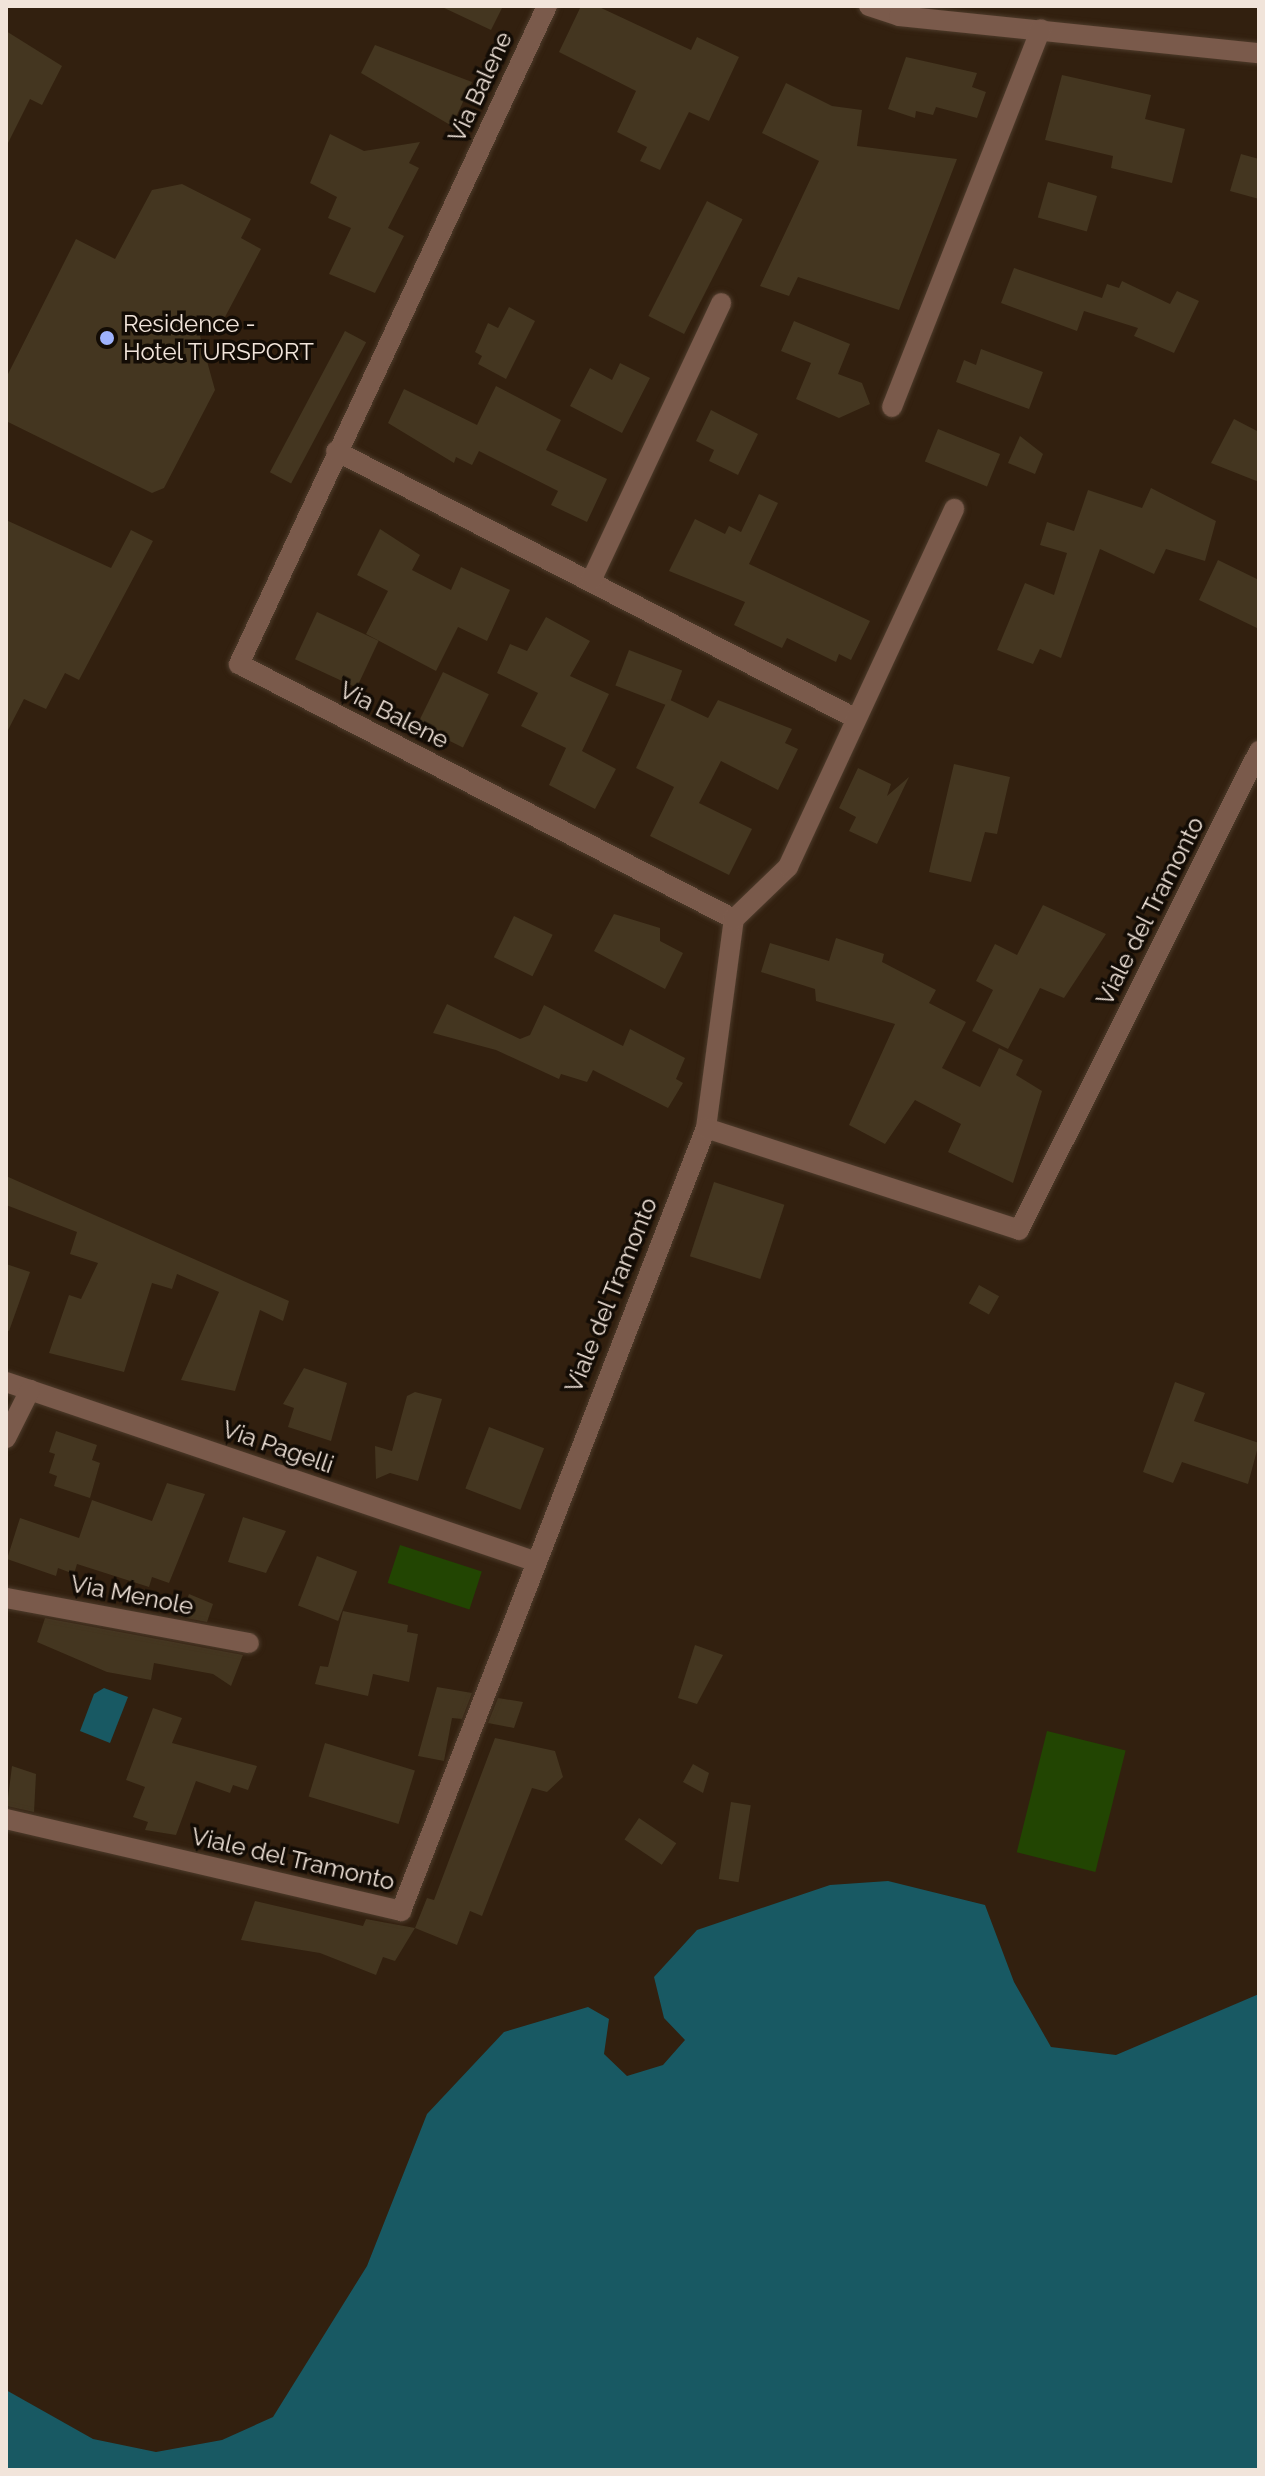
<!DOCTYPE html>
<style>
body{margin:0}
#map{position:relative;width:1265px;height:2476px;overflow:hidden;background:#32200f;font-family:Raleway,sans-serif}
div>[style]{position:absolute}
.green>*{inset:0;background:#224502;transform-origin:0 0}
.water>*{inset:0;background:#185963}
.building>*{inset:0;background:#443620;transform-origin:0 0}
.roads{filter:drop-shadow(0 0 2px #4d3b2b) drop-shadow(0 0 2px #4d3b2b)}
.minor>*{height:20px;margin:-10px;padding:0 10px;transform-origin:10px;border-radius:10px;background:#7a5a4b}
.dots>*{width:22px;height:22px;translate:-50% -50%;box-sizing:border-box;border:4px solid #130c05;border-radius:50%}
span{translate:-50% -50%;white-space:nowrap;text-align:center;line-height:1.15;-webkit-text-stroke:7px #130c05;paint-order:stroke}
.street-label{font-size:24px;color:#f1e4da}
.poi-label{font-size:24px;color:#f1e4da}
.left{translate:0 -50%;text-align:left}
.frame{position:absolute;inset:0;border:8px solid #f1e4da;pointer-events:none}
</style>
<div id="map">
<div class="green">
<i style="left:400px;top:1545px;width:86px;height:40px;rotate:18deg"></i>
<i style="left:1047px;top:1731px;width:81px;height:125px;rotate:14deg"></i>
</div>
<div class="water">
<i style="clip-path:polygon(104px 1688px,128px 1697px,110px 1743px,80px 1731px,94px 1694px)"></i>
<i style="clip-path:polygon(888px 1881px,985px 1905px,1014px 1982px,1051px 2047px,1116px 2055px,1259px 1994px,1259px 2470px,6px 2470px,6px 2390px,93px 2439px,156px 2452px,222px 2440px,273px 2417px,367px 2266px,427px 2114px,504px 2032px,588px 2007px,609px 2019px,604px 2054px,627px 2076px,663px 2065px,685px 2040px,664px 2018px,654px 1977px,697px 1930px,830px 1885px)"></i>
</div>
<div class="building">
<i style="clip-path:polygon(440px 6px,503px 6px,491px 30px)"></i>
<i style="clip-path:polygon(581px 6px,597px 6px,691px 50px,697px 37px,739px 57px,709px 121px,689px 112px,660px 170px,640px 161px,647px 147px,617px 132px,636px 91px,559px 52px)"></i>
<i style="clip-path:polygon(6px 31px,62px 66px,42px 105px,30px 99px,6px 147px)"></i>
<i style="clip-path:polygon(375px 45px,472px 82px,452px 126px,361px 73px)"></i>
<i style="clip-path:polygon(906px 57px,977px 73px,972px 87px,986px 92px,977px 118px,936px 107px,933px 115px,916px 111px,915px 118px,888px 109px)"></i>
<i style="clip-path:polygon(1062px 75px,1151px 95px,1145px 119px,1185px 129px,1172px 183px,1111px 168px,1113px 156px,1045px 140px)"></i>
<i style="clip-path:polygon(786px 83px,832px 106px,862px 110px,857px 146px,957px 159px,899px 310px,798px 277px,789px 296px,760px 286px,819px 161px,762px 133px)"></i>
<i style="clip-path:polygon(330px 134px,364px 151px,420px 142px,409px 163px,419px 168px,388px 228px,404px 236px,375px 293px,329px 274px,351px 228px,328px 218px,337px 197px,310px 183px)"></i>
<i style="clip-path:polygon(1241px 154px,1259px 159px,1259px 199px,1230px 191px)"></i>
<i style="left:1048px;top:182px;width:51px;height:37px;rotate:16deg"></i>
<i style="clip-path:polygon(182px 184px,251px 219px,241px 238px,261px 249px,225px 317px,200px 336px,215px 390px,164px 488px,152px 493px,6px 421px,6px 378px,76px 239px,115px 259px,152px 190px)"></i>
<i style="left:707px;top:201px;width:40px;height:129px;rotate:27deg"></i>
<i style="clip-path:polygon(1014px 268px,1102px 298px,1107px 284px,1119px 288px,1122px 281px,1170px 304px,1177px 291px,1199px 301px,1174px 353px,1134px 336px,1138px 328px,1084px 311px,1077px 331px,1001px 303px)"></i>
<i style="clip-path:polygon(509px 307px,535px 321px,506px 379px,478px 364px,482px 356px,475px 352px,488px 323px,498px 328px)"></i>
<i style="clip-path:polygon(794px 321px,850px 344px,838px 374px,862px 383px,870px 404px,839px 418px,796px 399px,811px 363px,781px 351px)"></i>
<i style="left:345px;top:331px;width:24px;height:160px;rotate:28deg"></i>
<i style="clip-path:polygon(981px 349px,1043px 372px,1029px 409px,956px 382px,964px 360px,976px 365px)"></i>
<i style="clip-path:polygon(620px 363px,650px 378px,622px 433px,570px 406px,590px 368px,612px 380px)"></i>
<i style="clip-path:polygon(496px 386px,561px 420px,546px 450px,607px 479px,587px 522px,551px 505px,558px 491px,479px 451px,472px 465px,456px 457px,454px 463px,388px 423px,404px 389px,477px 425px)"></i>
<i style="clip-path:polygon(711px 410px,758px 434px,738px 475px,709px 461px,714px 450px,696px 441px)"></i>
<i style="clip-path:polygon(1234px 419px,1259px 432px,1259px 482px,1211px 463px)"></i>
<i style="left:938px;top:429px;width:67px;height:35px;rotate:22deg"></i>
<i style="clip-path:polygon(1020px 436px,1043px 454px,1035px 474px,1008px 463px)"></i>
<i style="clip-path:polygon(1151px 488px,1216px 521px,1205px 561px,1166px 549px,1154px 574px,1100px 549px,1061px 658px,1040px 649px,1033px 664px,997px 650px,1025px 583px,1054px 595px,1067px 553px,1040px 545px,1047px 522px,1074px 531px,1088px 490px,1142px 508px)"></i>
<i style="clip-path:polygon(759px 494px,778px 503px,749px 564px,870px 621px,851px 660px,839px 654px,836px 662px,787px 638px,782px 648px,734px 625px,745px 602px,669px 571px,695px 519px,725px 534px,729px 526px,741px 532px)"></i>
<i style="clip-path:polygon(6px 520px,111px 568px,131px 530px,153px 541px,79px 680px,65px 673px,46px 709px,24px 699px,6px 734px)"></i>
<i style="clip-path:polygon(380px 529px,420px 555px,412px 570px,451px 590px,461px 567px,510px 590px,487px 641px,458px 627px,436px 671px,366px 634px,388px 591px,357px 575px)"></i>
<i style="clip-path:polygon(1218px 560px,1259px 580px,1259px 629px,1199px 600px)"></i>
<i style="left:317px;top:612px;width:68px;height:52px;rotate:25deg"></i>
<i style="clip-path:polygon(546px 617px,590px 641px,570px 676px,609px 694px,582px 751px,616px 769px,595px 809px,549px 785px,566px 748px,521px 726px,538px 693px,497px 673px,510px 644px,527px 651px)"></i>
<i style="left:629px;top:650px;width:57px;height:38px;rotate:21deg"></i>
<i style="left:443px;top:672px;width:51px;height:59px;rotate:26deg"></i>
<i style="clip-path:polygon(668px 699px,708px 718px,718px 700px,792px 729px,785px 743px,798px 749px,778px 790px,721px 761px,699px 803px,752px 829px,729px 875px,650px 836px,674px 787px,636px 768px)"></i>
<i style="clip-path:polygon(954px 764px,1010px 777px,997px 834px,985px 832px,971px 882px,929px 872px)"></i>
<i style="clip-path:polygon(858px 768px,891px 784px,887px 796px,909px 777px,877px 844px,849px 831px,856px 817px,839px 808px)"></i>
<i style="clip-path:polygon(1043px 905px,1106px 934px,1064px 998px,1040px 988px,1008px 1049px,972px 1031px,993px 990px,976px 981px,995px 944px,1017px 955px)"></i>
<i style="clip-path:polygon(614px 914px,660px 928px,660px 941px,683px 953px,665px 989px,594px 951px)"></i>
<i style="left:514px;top:916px;width:43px;height:46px;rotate:26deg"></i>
<i style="clip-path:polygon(836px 938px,884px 954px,882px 962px,936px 990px,929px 1003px,966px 1022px,942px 1068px,980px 1087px,999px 1048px,1023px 1060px,1016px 1075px,1042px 1091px,1013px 1183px,948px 1152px,961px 1124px,915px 1100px,885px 1144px,849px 1125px,895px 1024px,816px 1001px,815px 989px,761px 972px,770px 943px,829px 961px)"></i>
<i style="clip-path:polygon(447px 1004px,520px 1039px,530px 1035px,544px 1005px,623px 1046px,630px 1029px,685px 1058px,676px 1079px,683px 1083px,668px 1108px,593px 1070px,587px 1082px,561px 1074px,559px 1079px,496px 1050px,433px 1033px)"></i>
<i style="clip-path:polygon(6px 1176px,289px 1301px,283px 1321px,260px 1310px,235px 1391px,181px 1380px,219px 1292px,177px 1274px,172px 1289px,152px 1283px,124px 1372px,49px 1353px,69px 1295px,81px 1299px,98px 1263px,70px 1254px,77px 1232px,6px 1205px)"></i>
<i style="left:714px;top:1182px;width:74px;height:78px;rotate:18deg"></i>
<i style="clip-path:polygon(6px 1264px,30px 1272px,9px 1331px,6px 1330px)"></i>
<i style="left:979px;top:1285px;width:23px;height:21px;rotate:29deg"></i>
<i style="clip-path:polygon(304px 1368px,347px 1383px,331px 1441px,288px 1427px,294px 1408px,283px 1404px)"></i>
<i style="clip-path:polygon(1175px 1382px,1205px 1393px,1194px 1421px,1259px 1443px,1248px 1484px,1182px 1462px,1173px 1483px,1143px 1472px)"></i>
<i style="clip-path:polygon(415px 1392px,442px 1399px,418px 1481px,390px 1473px,376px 1479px,375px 1446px,392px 1451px,407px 1396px)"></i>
<i style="left:489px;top:1427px;width:59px;height:66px;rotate:21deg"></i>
<i style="clip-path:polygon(56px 1431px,97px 1445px,92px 1460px,100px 1463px,90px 1498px,54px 1486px,57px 1476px,49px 1473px,55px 1454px,49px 1452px)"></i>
<i style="clip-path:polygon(167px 1483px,205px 1494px,169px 1583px,152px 1577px,149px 1587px,77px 1564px,74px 1574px,58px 1568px,56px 1576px,7px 1559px,20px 1518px,79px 1538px,92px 1500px,152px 1521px)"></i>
<i style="clip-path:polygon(243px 1517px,286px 1531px,266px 1573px,228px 1562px)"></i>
<i style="left:317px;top:1556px;width:43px;height:53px;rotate:21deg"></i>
<i style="clip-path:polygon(189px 1594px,213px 1604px,207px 1622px,181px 1617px)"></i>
<i style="clip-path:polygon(343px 1611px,408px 1625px,407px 1632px,418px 1634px,409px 1682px,373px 1674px,368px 1696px,315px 1684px,320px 1666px,328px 1667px)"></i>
<i style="clip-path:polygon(45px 1618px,243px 1655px,231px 1686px,213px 1674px,154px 1663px,151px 1680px,107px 1672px,37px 1642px)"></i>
<i style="clip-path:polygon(695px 1645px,723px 1655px,697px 1704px,678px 1698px)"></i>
<i style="clip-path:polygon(437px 1687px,472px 1693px,462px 1719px,452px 1718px,444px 1761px,418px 1756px)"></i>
<i style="clip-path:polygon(498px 1698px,523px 1702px,514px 1728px,488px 1723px)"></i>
<i style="clip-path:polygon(153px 1708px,182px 1718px,172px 1743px,257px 1766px,248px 1790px,233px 1785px,230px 1793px,196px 1781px,176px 1835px,145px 1830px,148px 1822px,133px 1817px,145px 1787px,126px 1780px)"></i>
<i style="clip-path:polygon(495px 1738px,555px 1751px,563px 1777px,547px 1792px,532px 1788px,482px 1916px,470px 1911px,457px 1945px,415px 1928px,427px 1898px,434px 1900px)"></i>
<i style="left:325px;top:1743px;width:94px;height:56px;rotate:17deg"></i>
<i style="clip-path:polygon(693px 1764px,709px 1773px,703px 1793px,683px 1782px)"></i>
<i style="clip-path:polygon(12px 1766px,36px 1774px,34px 1812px,7px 1806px)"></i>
<i style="left:731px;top:1802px;width:20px;height:78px;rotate:9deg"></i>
<i style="left:639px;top:1818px;width:45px;height:26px;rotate:34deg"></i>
<i style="clip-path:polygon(255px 1901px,363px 1926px,366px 1919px,415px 1928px,395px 1961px,383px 1957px,376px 1975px,320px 1953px,241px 1940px)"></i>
</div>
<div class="roads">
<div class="minor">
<i style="left:547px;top:6px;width:727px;rotate:115.08deg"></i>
<i style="left:239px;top:664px;width:557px;rotate:27.26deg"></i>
<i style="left:869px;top:6px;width:32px;rotate:18deg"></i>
<i style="left:899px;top:16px;width:362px;rotate:5.9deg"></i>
<i style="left:892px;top:407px;width:406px;rotate:-68.5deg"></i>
<i style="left:336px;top:451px;width:581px;rotate:27.23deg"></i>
<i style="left:591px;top:581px;width:307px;rotate:-64.9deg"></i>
<i style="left:706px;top:1128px;width:211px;rotate:-82.4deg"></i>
<i style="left:734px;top:919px;width:75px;rotate:-43.9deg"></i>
<i style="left:788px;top:867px;width:395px;rotate:-65.1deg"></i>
<i style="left:6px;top:1382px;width:558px;rotate:18.73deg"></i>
<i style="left:6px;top:1438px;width:54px;rotate:-63.4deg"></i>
<i style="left:6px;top:1598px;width:247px;rotate:10.5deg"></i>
<i style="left:6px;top:1819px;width:406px;rotate:13.1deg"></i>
<i style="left:401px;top:1911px;width:840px;rotate:-68.72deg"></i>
<i style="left:706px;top:1128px;width:329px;rotate:18deg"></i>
<i style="left:1019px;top:1230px;width:536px;rotate:-63.39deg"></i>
</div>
</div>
<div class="dots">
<i style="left:107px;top:338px;background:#9fb3fd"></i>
</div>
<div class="street-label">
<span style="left:480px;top:87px;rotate:-65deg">Via Balene</span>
<span style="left:394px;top:715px;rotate:27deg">Via Balene</span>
<span style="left:1150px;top:911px;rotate:-63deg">Viale del Tramonto</span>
<span style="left:611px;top:1295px;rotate:-68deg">Viale del Tramonto</span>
<span style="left:278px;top:1447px;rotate:19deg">Via Pagelli</span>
<span style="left:132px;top:1595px;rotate:11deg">Via Menole</span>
<span style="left:293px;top:1859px;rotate:13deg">Viale del Tramonto</span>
</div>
<div class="poi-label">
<span class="left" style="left:123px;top:338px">Residence -<br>Hotel TURSPORT</span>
</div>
<div class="frame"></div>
</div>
